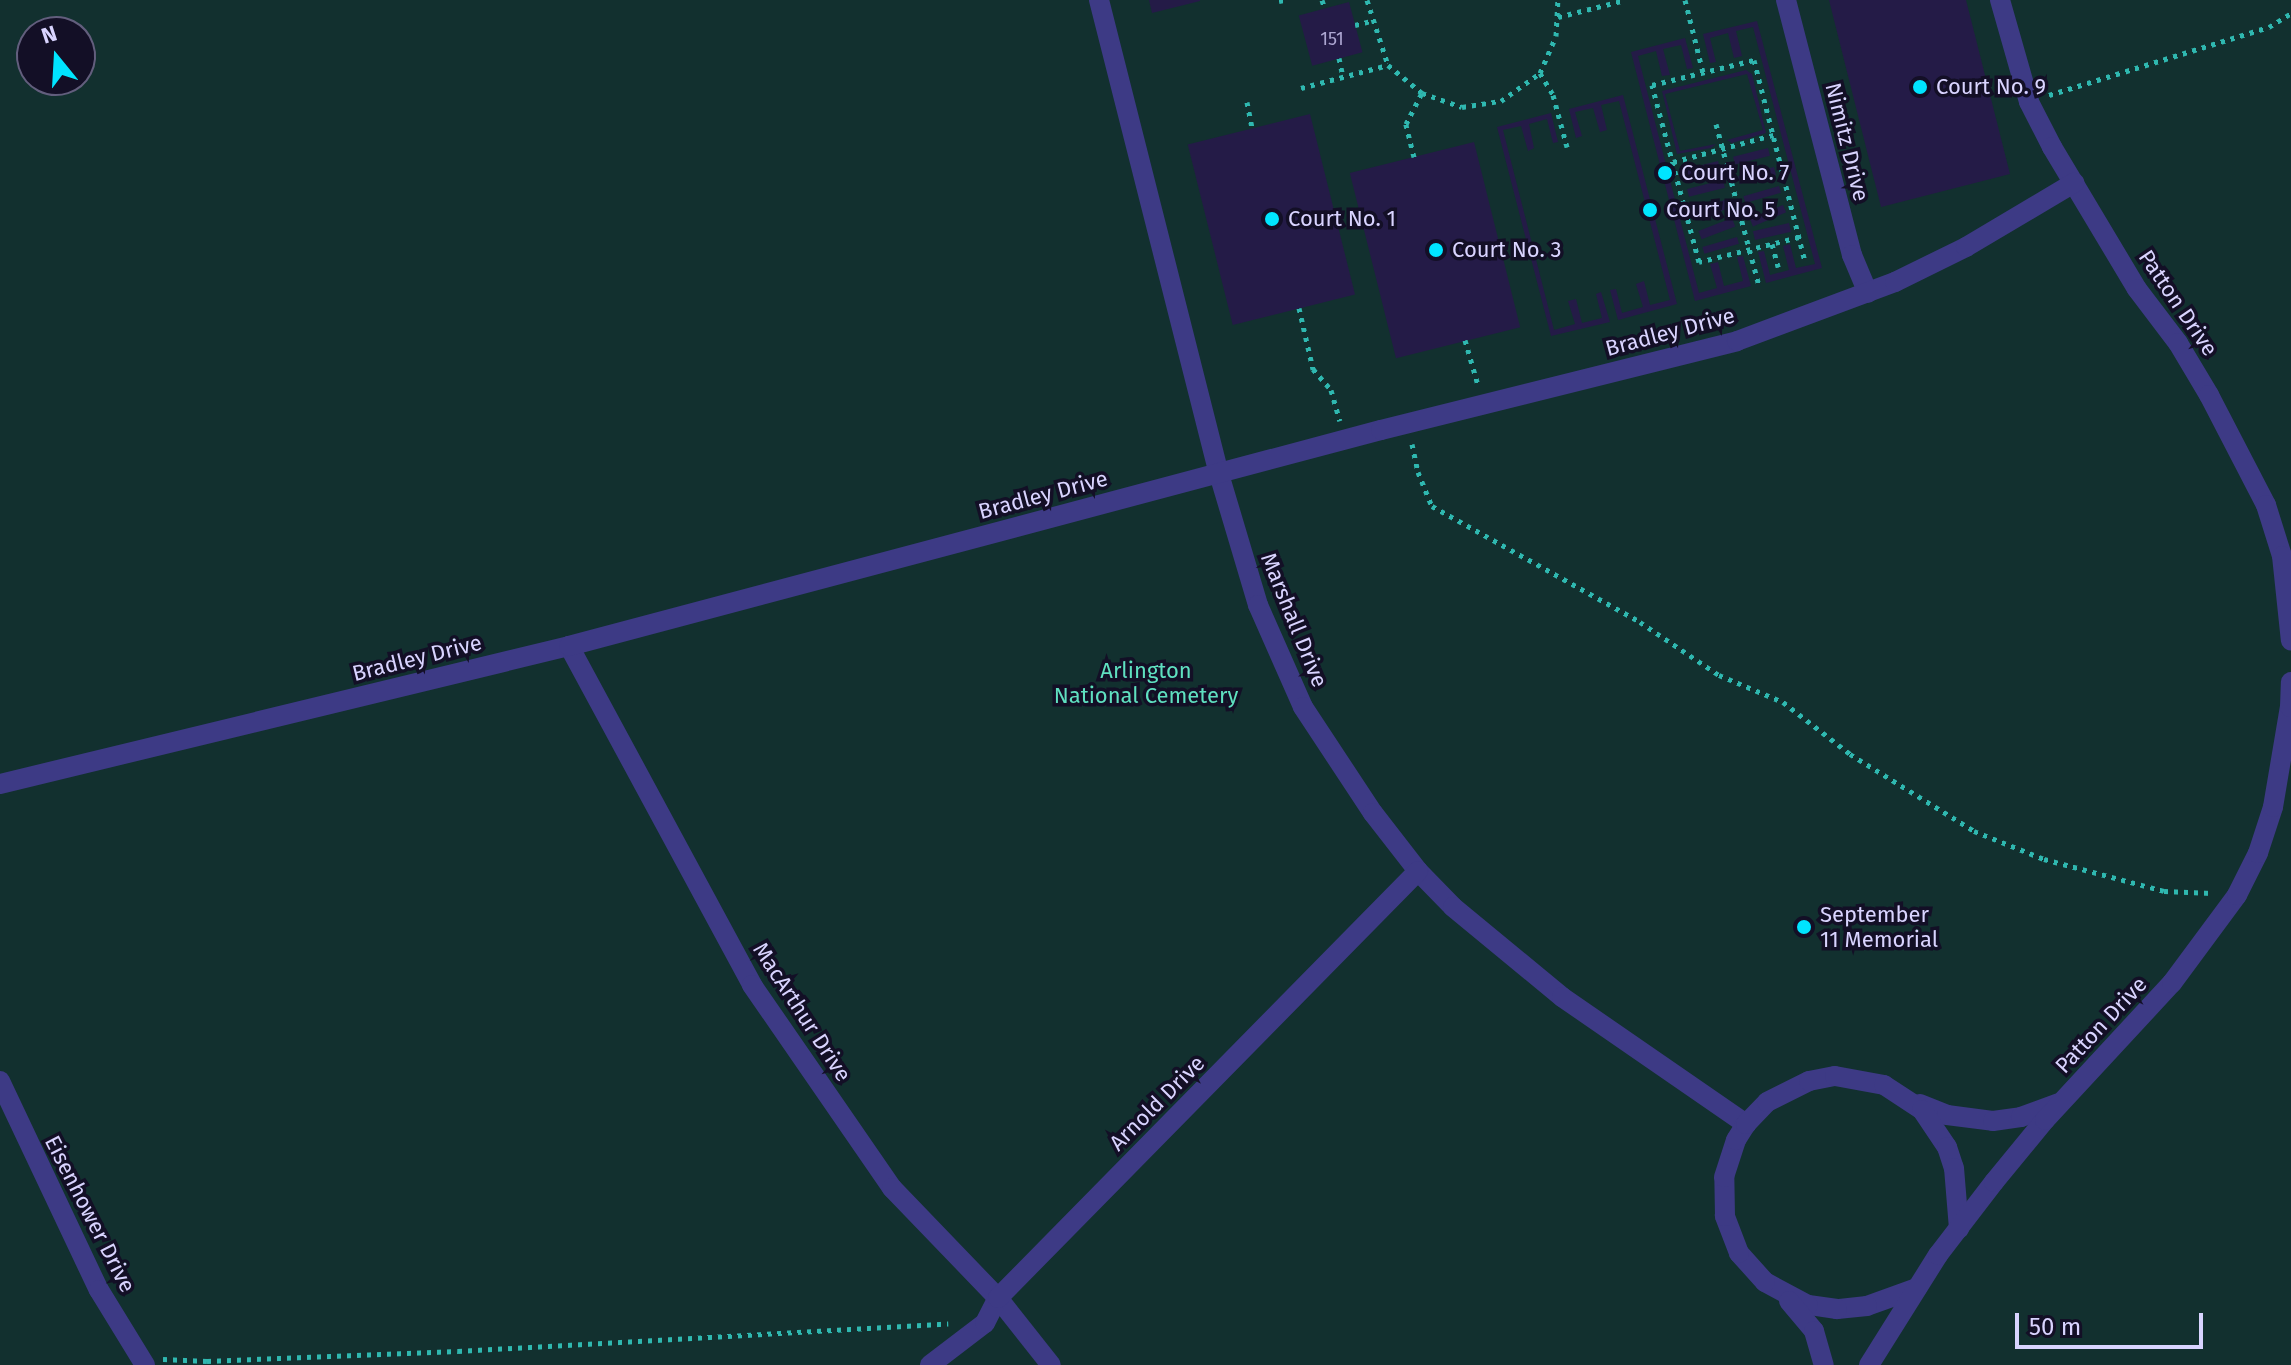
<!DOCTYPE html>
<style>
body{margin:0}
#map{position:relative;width:2291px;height:1365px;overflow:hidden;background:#130f26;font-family:"Fira Sans",sans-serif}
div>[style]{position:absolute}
.green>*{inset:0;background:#12302f}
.building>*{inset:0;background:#241b47;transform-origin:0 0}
.path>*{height:5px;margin-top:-2.5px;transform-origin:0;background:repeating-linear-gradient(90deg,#2fb8b0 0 4px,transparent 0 10px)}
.minor>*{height:20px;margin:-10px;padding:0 10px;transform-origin:10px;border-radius:10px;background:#3d3a85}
.dots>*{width:22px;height:22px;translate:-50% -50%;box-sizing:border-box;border:4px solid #130f26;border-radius:50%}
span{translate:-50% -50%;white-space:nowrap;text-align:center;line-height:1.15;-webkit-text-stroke:7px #130f26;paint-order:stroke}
.number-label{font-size:18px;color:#aca6d1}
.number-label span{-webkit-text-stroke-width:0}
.poi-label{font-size:22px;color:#d9d4ff}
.left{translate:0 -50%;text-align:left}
.street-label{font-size:22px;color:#d9d4ff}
.park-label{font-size:22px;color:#5fe0c0}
.north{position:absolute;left:16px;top:16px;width:80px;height:80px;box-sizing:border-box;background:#130f26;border:2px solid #625e7d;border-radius:50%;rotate:342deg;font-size:22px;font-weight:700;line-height:32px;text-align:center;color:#d9d4ff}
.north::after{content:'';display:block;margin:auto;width:28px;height:36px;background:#00e5ff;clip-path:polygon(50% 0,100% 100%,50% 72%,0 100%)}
.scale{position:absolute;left:2015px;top:1313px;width:188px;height:36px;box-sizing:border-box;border:4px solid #d9d4ff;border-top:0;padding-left:10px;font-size:24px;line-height:28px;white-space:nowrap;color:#d9d4ff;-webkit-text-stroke:6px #130f26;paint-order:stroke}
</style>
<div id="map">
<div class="green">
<i style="clip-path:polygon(evenodd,0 0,2291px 0,2291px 1365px,0 1365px,0 0,32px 32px,80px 32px,80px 80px,32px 80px,32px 32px)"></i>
</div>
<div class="building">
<i style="clip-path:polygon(1149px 0,1200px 0,1200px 1px,1152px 13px)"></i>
<i style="clip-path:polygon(1829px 0,1966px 0,2010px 174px,1881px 207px)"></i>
<i style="left:1349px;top:2px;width:52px;height:52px;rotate:75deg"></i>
<i style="clip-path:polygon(1757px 21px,1822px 268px,1766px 283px,1758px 252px,1764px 251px,1770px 275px,1789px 270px,1783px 246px,1790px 244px,1796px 268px,1815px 264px,1753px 27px,1736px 31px,1742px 56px,1734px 58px,1728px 33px,1710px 38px,1716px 62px,1710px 63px,1703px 34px)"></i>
<i style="clip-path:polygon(1685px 38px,1693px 68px,1687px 69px,1681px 45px,1663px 49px,1670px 75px,1662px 76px,1656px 51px,1638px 56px,1699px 293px,1717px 288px,1710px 264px,1718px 262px,1724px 286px,1743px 281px,1737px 257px,1743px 256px,1751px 286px,1695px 301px,1631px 52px)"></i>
<i style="clip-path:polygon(1746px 70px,1752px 74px,1766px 133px,1732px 143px,1727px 140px,1763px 130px,1747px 74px,1665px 94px,1680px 151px,1716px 144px,1711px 148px,1677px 154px,1662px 91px)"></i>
<i style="clip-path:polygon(1623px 95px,1677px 304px,1618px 320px,1610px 290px,1616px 289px,1622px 313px,1643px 307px,1636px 284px,1644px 281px,1650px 305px,1670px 300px,1619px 101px,1601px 105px,1607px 130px,1600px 132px,1593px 108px,1575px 112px,1582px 136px,1576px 138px,1569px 109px)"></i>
<i style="clip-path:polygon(1551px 113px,1558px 142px,1553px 143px,1547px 119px,1529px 124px,1534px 148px,1528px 151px,1521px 126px,1503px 130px,1554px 330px,1575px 324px,1568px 301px,1576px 299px,1582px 323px,1602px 318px,1596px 294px,1601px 292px,1610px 322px,1551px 336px,1497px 127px)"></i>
<i style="left:1310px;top:114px;width:186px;height:126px;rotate:76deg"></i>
<i style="left:1474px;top:142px;width:191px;height:128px;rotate:76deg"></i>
<i style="left:1768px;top:148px;width:8px;height:36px;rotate:76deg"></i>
<i style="left:1718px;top:161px;width:8px;height:37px;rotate:76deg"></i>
<i style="left:1774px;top:167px;width:8px;height:37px;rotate:76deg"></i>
<i style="left:1723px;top:180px;width:8px;height:37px;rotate:76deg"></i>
<i style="left:1779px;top:186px;width:7px;height:37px;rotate:74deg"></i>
<i style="left:1727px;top:199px;width:9px;height:36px;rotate:69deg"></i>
<i style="left:1783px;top:205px;width:8px;height:36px;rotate:67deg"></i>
<i style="left:1732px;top:218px;width:9px;height:36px;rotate:69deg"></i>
<i style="left:1789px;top:223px;width:9px;height:37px;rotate:77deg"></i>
<i style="left:1737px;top:237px;width:7px;height:36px;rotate:74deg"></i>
</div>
<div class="path">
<i style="left:1322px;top:0;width:9px;rotate:72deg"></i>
<i style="left:1367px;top:0;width:68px;rotate:72.1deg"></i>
<i style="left:1388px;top:65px;width:44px;rotate:39.5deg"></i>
<i style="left:1422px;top:93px;width:42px;rotate:19.3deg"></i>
<i style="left:1462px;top:107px;width:39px;rotate:-9deg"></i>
<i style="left:1501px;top:101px;width:48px;rotate:-35.7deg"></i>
<i style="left:1540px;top:73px;width:40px;rotate:-66.6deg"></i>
<i style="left:1556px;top:36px;width:36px;rotate:-87deg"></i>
<i style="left:1685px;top:0;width:74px;rotate:76deg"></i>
<i style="left:1279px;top:1px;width:5px;rotate:-11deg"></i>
<i style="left:1558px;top:17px;width:69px;rotate:-14.2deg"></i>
<i style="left:1355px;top:25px;width:16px;rotate:-14deg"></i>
<i style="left:1339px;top:58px;width:19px;rotate:78deg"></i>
<i style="left:1540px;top:73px;width:26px;rotate:59deg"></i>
<i style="left:1553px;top:95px;width:54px;rotate:74.9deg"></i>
<i style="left:1301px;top:88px;width:90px;rotate:-14.8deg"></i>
<i style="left:2049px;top:95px;width:230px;rotate:-17.2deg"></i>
<i style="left:2269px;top:27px;width:26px;rotate:-32deg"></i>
<i style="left:1247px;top:102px;width:26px;rotate:79deg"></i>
<i style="left:1716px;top:124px;width:168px;rotate:75.1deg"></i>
<i style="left:1414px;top:157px;width:34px;rotate:-104deg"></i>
<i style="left:1406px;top:124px;width:35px;rotate:-63deg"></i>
<i style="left:1673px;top:162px;width:104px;rotate:-15.1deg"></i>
<i style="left:1799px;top:237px;width:103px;rotate:166deg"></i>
<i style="left:1699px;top:262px;width:183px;rotate:-104.9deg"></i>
<i style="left:1652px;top:85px;width:105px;rotate:-13.8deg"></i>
<i style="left:1754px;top:60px;width:207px;rotate:75.8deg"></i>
<i style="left:1772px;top:244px;width:24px;rotate:75deg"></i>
<i style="left:1299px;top:308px;width:63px;rotate:77.1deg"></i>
<i style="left:1313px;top:369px;width:28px;rotate:49deg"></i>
<i style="left:1331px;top:390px;width:32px;rotate:74deg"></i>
<i style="left:1465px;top:340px;width:47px;rotate:73.9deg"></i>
<i style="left:1412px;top:444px;width:29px;rotate:78deg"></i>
<i style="left:1418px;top:472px;width:37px;rotate:68deg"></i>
<i style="left:1432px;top:506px;width:238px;rotate:29.1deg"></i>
<i style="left:1640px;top:622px;width:95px;rotate:33.9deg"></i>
<i style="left:1719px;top:675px;width:69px;rotate:22.9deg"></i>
<i style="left:1783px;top:702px;width:85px;rotate:37.8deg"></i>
<i style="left:1850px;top:754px;width:146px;rotate:31.8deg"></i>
<i style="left:1974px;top:831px;width:75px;rotate:21.8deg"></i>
<i style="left:2044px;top:859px;width:124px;rotate:14.9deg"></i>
<i style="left:2164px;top:891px;width:48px;rotate:2.4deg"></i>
<i style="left:163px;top:1359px;width:44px;rotate:2.6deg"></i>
<i style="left:207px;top:1361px;width:251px;rotate:-2.3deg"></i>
<i style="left:458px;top:1351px;width:491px;rotate:-3.2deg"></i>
</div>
<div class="minor">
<i style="left:1099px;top:0;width:489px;rotate:75.8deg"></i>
<i style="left:1219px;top:474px;width:137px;rotate:73.4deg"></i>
<i style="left:1258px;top:605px;width:111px;rotate:66.2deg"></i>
<i style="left:1303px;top:707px;width:127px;rotate:56.6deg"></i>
<i style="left:1373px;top:813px;width:73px;rotate:52.2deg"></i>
<i style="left:1418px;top:871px;width:50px;rotate:45.8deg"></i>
<i style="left:1453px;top:907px;width:141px;rotate:39.5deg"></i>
<i style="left:1562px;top:997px;width:224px;rotate:34.6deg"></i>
<i style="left:1786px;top:0;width:263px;rotate:75.5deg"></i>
<i style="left:1852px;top:255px;width:41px;rotate:67.2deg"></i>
<i style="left:2000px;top:0;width:106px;rotate:74.1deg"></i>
<i style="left:2029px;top:102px;width:51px;rotate:62.9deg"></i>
<i style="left:2052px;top:147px;width:165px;rotate:59.1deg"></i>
<i style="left:2137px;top:289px;width:68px;rotate:52.8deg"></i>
<i style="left:2178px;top:343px;width:61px;rotate:59.2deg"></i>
<i style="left:2209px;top:395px;width:124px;rotate:62.6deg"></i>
<i style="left:2266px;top:505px;width:53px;rotate:72.6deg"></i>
<i style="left:2282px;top:556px;width:85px;rotate:84deg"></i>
<i style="left:569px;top:646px;width:385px;rotate:61.6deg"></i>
<i style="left:752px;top:985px;width:247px;rotate:55.4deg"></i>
<i style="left:892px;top:1188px;width:153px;rotate:46.1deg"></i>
<i style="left:998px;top:1298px;width:85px;rotate:51.7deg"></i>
<i style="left:0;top:784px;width:585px;rotate:-13.63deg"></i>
<i style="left:569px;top:646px;width:840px;rotate:-14.9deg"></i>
<i style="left:1381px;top:430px;width:367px;rotate:-14deg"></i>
<i style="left:1737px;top:341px;width:169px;rotate:-20.5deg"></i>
<i style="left:1895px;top:282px;width:79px;rotate:-26.2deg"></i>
<i style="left:1966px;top:247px;width:126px;rotate:-30.7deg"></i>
<i style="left:0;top:1081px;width:231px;rotate:64.7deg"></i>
<i style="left:99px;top:1290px;width:88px;rotate:58.5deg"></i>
<i style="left:1920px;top:1104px;width:29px;rotate:22deg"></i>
<i style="left:1947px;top:1115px;width:46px;rotate:7.4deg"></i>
<i style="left:1993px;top:1121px;width:28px;rotate:-8deg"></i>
<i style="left:2021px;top:1117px;width:40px;rotate:-20.2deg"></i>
<i style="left:1917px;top:1288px;width:53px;rotate:160.2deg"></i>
<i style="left:1867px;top:1306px;width:30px;rotate:174deg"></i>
<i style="left:1837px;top:1309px;width:29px;rotate:-172deg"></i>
<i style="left:1808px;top:1305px;width:49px;rotate:-151.9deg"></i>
<i style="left:1765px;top:1282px;width:39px;rotate:-132deg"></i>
<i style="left:1739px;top:1253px;width:40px;rotate:-111deg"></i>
<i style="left:1725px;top:1216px;width:39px;rotate:-91deg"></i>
<i style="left:1724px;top:1177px;width:39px;rotate:-72deg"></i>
<i style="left:1736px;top:1140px;width:19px;rotate:-58deg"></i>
<i style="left:1746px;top:1124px;width:30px;rotate:-46deg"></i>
<i style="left:1767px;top:1102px;width:47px;rotate:-26.6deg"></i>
<i style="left:1809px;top:1081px;width:26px;rotate:-11deg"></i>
<i style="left:1835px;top:1076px;width:50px;rotate:10.4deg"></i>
<i style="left:1884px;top:1085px;width:45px;rotate:33.3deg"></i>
<i style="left:1922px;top:1110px;width:45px;rotate:56deg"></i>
<i style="left:1947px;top:1147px;width:22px;rotate:72deg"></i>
<i style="left:1954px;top:1168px;width:61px;rotate:85.3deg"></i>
<i style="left:1789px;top:1301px;width:39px;rotate:50deg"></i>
<i style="left:1814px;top:1331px;width:35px;rotate:74deg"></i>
<i style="left:930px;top:1365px;width:69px;rotate:-37.4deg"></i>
<i style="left:985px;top:1323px;width:28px;rotate:-63deg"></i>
<i style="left:998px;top:1298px;width:599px;rotate:-45.47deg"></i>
<i style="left:1869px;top:1365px;width:130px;rotate:-57.9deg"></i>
<i style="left:1938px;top:1255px;width:92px;rotate:-52.5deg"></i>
<i style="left:1994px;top:1182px;width:80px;rotate:-50.6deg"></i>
<i style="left:2045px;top:1120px;width:187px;rotate:-47.2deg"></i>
<i style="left:2172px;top:983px;width:109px;rotate:-53.5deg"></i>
<i style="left:2237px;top:895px;width:47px;rotate:-63.4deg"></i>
<i style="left:2258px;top:853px;width:48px;rotate:-71.9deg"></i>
<i style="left:2273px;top:807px;width:101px;rotate:-80.4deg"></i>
<i style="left:2290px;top:707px;width:25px;rotate:-88deg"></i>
</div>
<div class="dots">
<i style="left:1920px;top:87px;background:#00e5ff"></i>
<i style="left:1665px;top:173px;background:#00e5ff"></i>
<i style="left:1650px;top:210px;background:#00e5ff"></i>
<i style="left:1272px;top:219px;background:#00e5ff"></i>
<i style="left:1436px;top:250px;background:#00e5ff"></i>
<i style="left:1804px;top:927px;background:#00e5ff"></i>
</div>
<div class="number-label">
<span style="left:1332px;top:39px">151</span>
</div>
<div class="poi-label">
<span class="left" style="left:1936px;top:87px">Court No. 9</span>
<span class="left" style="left:1681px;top:173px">Court No. 7</span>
<span class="left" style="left:1666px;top:210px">Court No. 5</span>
<span class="left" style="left:1288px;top:219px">Court No. 1</span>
<span class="left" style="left:1452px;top:250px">Court No. 3</span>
<span class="left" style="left:1820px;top:927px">September<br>11 Memorial</span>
</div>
<div class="street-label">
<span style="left:1847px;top:142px;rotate:76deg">Nimitz Drive</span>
<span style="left:2178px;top:303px;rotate:56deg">Patton Drive</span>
<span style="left:1670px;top:332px;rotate:-15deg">Bradley Drive</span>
<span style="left:1043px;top:495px;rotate:-15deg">Bradley Drive</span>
<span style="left:1294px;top:620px;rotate:68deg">Marshall Drive</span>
<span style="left:417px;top:658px;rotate:-14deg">Bradley Drive</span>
<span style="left:802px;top:1012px;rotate:57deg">MacArthur Drive</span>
<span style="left:2101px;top:1025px;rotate:-47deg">Patton Drive</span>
<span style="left:1157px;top:1103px;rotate:-45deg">Arnold Drive</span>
<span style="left:90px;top:1214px;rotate:63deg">Eisenhower Drive</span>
</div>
<div class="park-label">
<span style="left:1146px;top:683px">Arlington<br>National Cemetery</span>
</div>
<div class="north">N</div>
<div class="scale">50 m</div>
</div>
